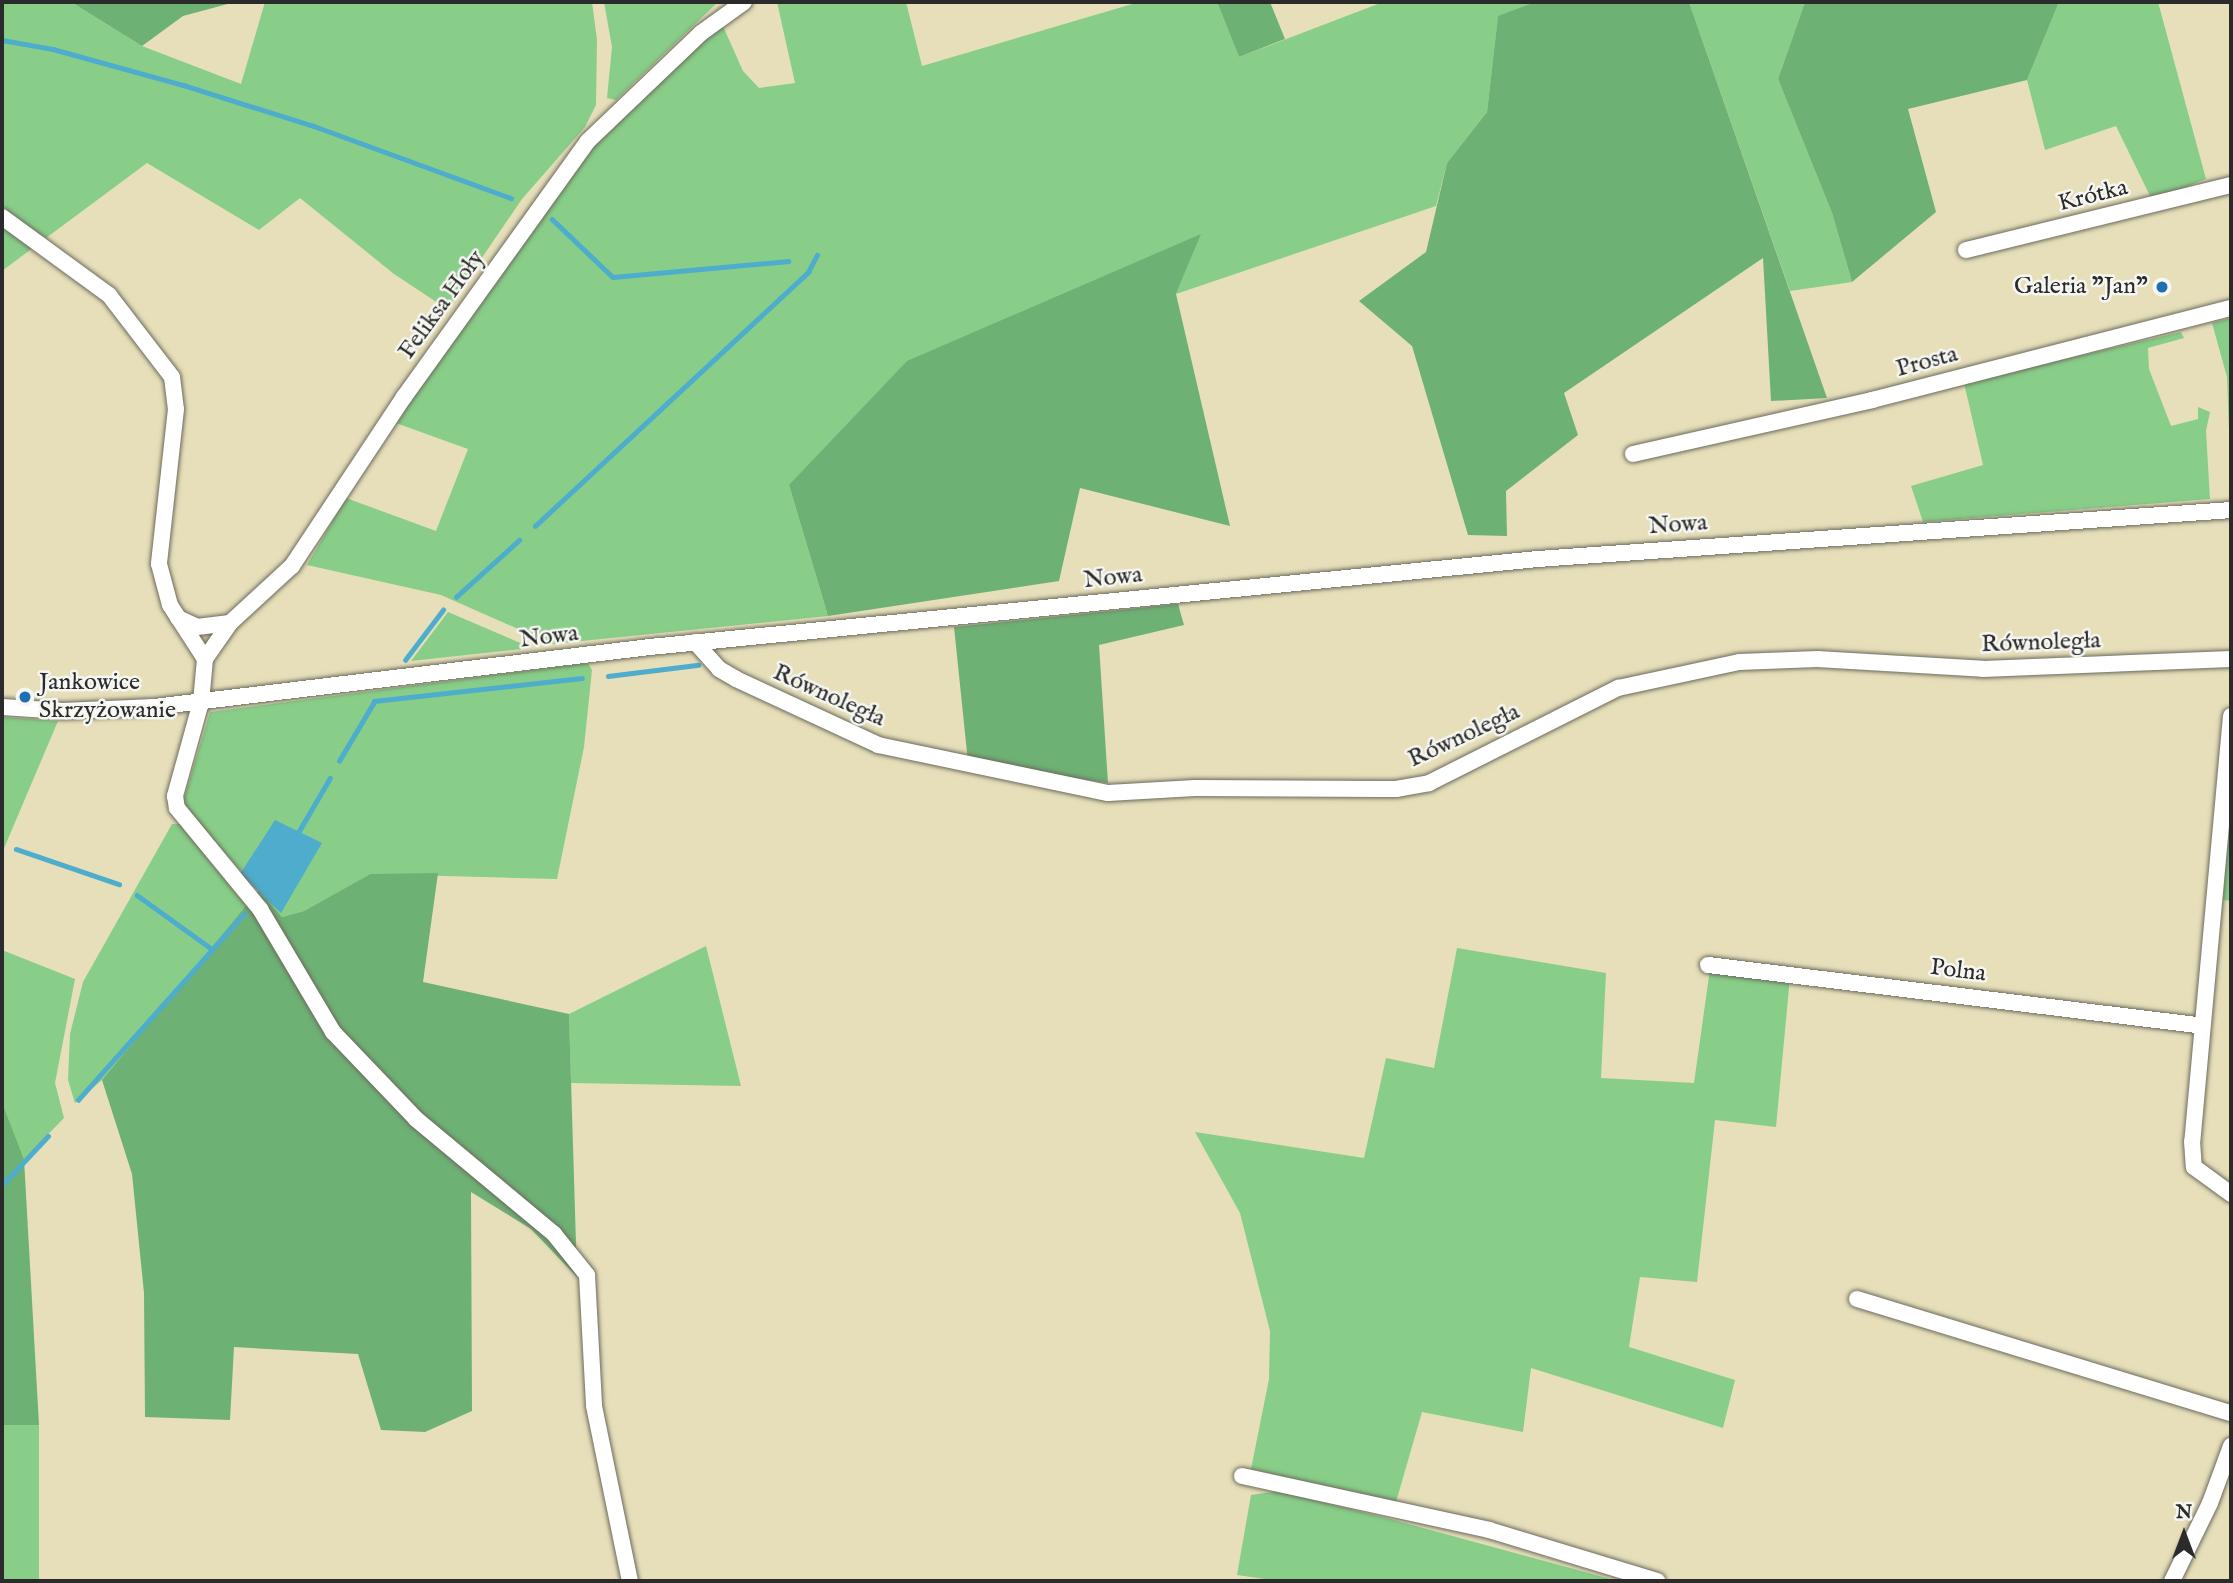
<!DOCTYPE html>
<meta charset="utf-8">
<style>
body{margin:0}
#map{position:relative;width:2233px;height:1583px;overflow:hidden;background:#e6dfba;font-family:"IM FELL English",serif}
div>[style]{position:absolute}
.green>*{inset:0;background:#88ce89;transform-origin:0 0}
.forest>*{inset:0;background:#6eb175}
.water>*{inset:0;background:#4eaccd}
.stream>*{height:4.5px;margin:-2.25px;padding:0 2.25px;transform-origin:2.25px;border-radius:2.25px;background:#4eaccd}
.roads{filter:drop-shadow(0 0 2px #6c6a5d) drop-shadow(0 0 2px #6c6a5d)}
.minor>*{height:16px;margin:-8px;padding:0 8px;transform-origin:8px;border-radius:8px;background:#fff}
.dots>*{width:19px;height:19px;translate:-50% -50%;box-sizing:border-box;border:4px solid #f6f6f2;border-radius:50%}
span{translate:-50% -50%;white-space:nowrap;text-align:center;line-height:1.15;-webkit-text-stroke:5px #f6f6f2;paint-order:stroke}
.street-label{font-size:24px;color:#2b2b2b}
.poi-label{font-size:24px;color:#2b2b2b}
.right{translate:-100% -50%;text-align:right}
.left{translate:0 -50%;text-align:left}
.frame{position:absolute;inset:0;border:4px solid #2b2b2b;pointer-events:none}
.north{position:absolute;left:2149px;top:1499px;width:70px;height:70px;-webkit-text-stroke:5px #f6f6f2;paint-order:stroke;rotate:0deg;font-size:19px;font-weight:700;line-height:28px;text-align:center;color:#2b2b2b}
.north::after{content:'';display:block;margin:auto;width:24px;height:32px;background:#2b2b2b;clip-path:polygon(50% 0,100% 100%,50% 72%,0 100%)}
</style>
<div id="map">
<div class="green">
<i style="clip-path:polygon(2px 2px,71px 2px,142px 46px,241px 84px,265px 2px,592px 2px,597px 40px,596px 105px,585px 127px,522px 199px,447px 309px,394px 274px,300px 198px,259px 230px,147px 163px,46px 238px,13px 218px,2px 208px)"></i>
<i style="clip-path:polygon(604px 2px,718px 2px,616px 100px,607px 98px,612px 47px)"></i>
<i style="clip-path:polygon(777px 2px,906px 2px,922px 66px,1139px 2px,1217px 2px,1239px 57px,1383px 2px,1535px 2px,1498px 17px,1487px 112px,1447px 163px,1436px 206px,1176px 294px,1200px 235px,789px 485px,828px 616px,552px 644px,441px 595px,307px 565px,346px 498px,436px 531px,468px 449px,393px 422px,590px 144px,722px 24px,743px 71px,759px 88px,795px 83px)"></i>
<i style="clip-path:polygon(1689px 2px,1805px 2px,1778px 79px,1832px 213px,1852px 282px,1790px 291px)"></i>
<i style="clip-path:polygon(2059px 2px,2158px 2px,2206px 179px,2152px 200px,2116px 126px,2045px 150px,2027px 80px)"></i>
<i style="clip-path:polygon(2px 226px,34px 247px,2px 271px)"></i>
<i style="clip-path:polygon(2231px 318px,2231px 483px,2227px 377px,2212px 323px)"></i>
<i style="clip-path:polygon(2181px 332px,2184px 338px,2148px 348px,2149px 369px,2171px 426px,2198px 419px,2198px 407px,2210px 412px,2206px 431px,2210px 499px,1923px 522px,1911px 486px,1983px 465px,1964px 383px)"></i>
<i style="clip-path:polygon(448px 612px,532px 648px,411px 661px)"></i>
<i style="clip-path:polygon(588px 663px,592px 670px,584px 747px,557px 879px,370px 874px,304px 911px,282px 917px,182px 805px,210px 712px)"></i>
<i style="clip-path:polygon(2px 717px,58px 721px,2px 853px)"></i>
<i style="clip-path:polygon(2229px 815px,2231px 816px,2231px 901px,2223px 900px)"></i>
<i style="clip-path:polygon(172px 824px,182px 824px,248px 904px,102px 1080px,75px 1103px,68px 1080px,70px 1034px,83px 982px)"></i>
<i style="clip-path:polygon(706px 946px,741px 1086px,571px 1083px,569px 1014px)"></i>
<i style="clip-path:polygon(1457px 948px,1606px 973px,1601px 1078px,1694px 1083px,1710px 969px,1790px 977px,1776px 1127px,1715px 1120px,1697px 1282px,1640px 1277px,1629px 1347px,1735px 1380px,1723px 1428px,1531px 1368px,1523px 1432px,1422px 1412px,1396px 1502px,1251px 1469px,1269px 1379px,1270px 1331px,1240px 1213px,1195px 1132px,1364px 1158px,1386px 1058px,1434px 1068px)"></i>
<i style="clip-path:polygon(2px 950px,75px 979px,55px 1083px,64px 1118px,24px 1159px,2px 1102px)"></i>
<i style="left:2px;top:1425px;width:37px;height:156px"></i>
<i style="clip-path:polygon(1278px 1491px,1390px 1519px,1618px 1581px,1278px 1581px,1237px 1575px,1251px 1495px)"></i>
</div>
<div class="forest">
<i style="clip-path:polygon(71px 2px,235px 2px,183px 16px,142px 46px)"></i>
<i style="clip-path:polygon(1217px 2px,1270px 2px,1285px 39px,1239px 57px)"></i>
<i style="clip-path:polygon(1535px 2px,1689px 2px,1827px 398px,1771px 401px,1763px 258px,1564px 393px,1578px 435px,1506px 491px,1507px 536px,1468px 535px,1412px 346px,1359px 301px,1426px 252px,1447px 163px,1487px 112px,1498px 16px)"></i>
<i style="clip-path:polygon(1805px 2px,2059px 2px,2027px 80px,1908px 109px,1936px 212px,1852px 282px,1832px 213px,1778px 79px)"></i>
<i style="clip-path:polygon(1201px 234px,1176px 294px,1230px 526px,1080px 488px,1059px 581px,828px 616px,789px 485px,907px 361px)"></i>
<i style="clip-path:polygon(1178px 604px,1184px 625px,1099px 645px,1108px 783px,968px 762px,954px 627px)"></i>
<i style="clip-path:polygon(438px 873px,423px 982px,569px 1014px,577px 1277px,531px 1229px,471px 1192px,472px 1411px,425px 1432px,381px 1430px,358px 1354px,234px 1347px,230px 1420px,145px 1417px,144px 1293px,132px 1174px,102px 1080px,259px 890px,282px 917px,304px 911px,370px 874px)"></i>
<i style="clip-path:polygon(2px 1102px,24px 1159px,39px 1425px,2px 1425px)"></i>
</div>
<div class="water">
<i style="clip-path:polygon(275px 820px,322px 843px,281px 913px,240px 874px)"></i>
</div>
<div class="stream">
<i style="left:2px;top:40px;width:52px;rotate:10deg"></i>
<i style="left:53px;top:49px;width:135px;rotate:15.5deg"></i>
<i style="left:183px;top:85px;width:137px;rotate:17.4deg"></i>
<i style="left:314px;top:126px;width:210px;rotate:20.1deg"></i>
<i style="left:552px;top:219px;width:84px;rotate:43.6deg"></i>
<i style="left:613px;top:277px;width:176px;rotate:-5.2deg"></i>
<i style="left:535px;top:526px;width:373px;rotate:-42.9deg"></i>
<i style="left:808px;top:272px;width:19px;rotate:-62deg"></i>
<i style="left:456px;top:597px;width:85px;rotate:-42.1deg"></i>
<i style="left:405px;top:660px;width:63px;rotate:-52.8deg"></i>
<i style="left:608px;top:676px;width:91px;rotate:-7deg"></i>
<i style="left:374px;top:701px;width:209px;rotate:-6.3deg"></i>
<i style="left:339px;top:761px;width:69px;rotate:-59.3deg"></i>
<i style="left:299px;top:831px;width:61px;rotate:-59.7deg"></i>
<i style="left:16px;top:849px;width:109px;rotate:18.8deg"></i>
<i style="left:137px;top:895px;width:92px;rotate:35.8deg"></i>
<i style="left:78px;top:1100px;width:249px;rotate:-48.3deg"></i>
<i style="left:2px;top:1185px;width:67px;rotate:-46.8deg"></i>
</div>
<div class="roads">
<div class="minor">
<i style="left:2px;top:217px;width:132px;rotate:36.1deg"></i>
<i style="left:109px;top:295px;width:103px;rotate:52.5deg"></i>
<i style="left:172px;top:377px;width:32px;rotate:83deg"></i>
<i style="left:176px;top:409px;width:156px;rotate:96.3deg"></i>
<i style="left:159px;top:564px;width:42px;rotate:75deg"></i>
<i style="left:170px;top:605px;width:64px;rotate:57.1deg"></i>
<i style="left:205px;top:659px;width:43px;rotate:95.3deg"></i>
<i style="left:201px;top:702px;width:98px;rotate:105.5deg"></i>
<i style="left:175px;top:796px;width:12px;rotate:81deg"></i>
<i style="left:177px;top:808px;width:131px;rotate:50.6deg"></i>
<i style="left:260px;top:909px;width:143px;rotate:59.3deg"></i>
<i style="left:333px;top:1032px;width:120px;rotate:46.3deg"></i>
<i style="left:416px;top:1119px;width:180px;rotate:39.8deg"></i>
<i style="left:554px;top:1234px;width:53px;rotate:51.2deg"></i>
<i style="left:587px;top:1275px;width:131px;rotate:86.9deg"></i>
<i style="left:594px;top:1406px;width:179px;rotate:78.4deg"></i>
<i style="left:1966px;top:250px;width:273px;rotate:-13.8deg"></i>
<i style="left:1633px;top:454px;width:245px;rotate:-12.7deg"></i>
<i style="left:1872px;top:400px;width:371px;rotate:-14.4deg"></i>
<i style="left:178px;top:618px;width:21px;rotate:25deg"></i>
<i style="left:197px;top:627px;width:33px;rotate:-7deg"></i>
<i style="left:695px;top:642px;width:36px;rotate:48deg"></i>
<i style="left:719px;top:669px;width:20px;rotate:30deg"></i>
<i style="left:736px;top:679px;width:157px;rotate:24.9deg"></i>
<i style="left:878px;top:745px;width:235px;rotate:11.8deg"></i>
<i style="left:1108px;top:793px;width:87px;rotate:-3.3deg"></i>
<i style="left:1195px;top:788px;width:201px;rotate:0.3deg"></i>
<i style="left:1396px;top:789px;width:34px;rotate:-10deg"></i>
<i style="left:1429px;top:783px;width:212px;rotate:-26.7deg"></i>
<i style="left:1618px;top:688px;width:124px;rotate:-12.1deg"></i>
<i style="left:1739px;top:662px;width:78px;rotate:-2.2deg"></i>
<i style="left:1817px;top:659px;width:166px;rotate:3.4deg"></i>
<i style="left:1983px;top:669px;width:248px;rotate:-2.3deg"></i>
<i style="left:205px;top:659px;width:44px;rotate:-55.2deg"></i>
<i style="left:230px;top:623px;width:84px;rotate:-42.6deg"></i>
<i style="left:292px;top:566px;width:203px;rotate:-56.5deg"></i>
<i style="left:404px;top:397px;width:315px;rotate:-54.3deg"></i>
<i style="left:588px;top:141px;width:156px;rotate:-43.7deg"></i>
<i style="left:701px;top:33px;width:53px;rotate:-35.8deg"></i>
<i style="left:2px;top:707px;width:61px;rotate:3.8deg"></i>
<i style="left:63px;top:711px;width:91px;rotate:-2.5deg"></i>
<i style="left:154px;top:707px;width:500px;rotate:-6.9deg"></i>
<i style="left:650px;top:647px;width:892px;rotate:-5.66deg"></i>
<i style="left:1538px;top:559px;width:695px;rotate:-4.04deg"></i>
<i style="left:2231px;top:716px;width:427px;rotate:95.2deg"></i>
<i style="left:2192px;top:1141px;width:26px;rotate:86deg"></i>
<i style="left:2194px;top:1167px;width:46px;rotate:36.1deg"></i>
<i style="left:1708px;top:965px;width:498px;rotate:7deg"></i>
<i style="left:1857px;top:1299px;width:391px;rotate:17deg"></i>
<i style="left:1242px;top:1476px;width:253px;rotate:12.3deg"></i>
<i style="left:1489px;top:1530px;width:176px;rotate:16.9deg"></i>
<i style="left:2172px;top:1581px;width:87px;rotate:-64deg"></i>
<i style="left:2210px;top:1503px;width:61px;rotate:-69.8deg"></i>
</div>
</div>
<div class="dots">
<i style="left:2162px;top:287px;background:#1f6fb2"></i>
<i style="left:25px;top:697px;background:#1f6fb2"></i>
</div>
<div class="street-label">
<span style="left:2093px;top:196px;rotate:-14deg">Krótka</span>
<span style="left:442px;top:305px;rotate:-54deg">Feliksa Hoły</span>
<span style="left:1927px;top:362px;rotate:-15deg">Prosta</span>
<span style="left:1678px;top:525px;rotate:-4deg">Nowa</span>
<span style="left:1113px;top:578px;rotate:-6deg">Nowa</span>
<span style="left:549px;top:637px;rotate:-7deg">Nowa</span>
<span style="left:2041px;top:643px;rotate:-2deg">Równoległa</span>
<span style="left:829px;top:696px;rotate:24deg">Równoległa</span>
<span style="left:1464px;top:736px;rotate:-25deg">Równoległa</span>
<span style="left:1958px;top:971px;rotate:7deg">Polna</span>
</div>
<div class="poi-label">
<span class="right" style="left:2148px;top:287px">Galeria "Jan"</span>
<span class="left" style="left:39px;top:697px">Jankowice<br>Skrzyżowanie</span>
</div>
<div class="frame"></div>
<div class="north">N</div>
</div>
